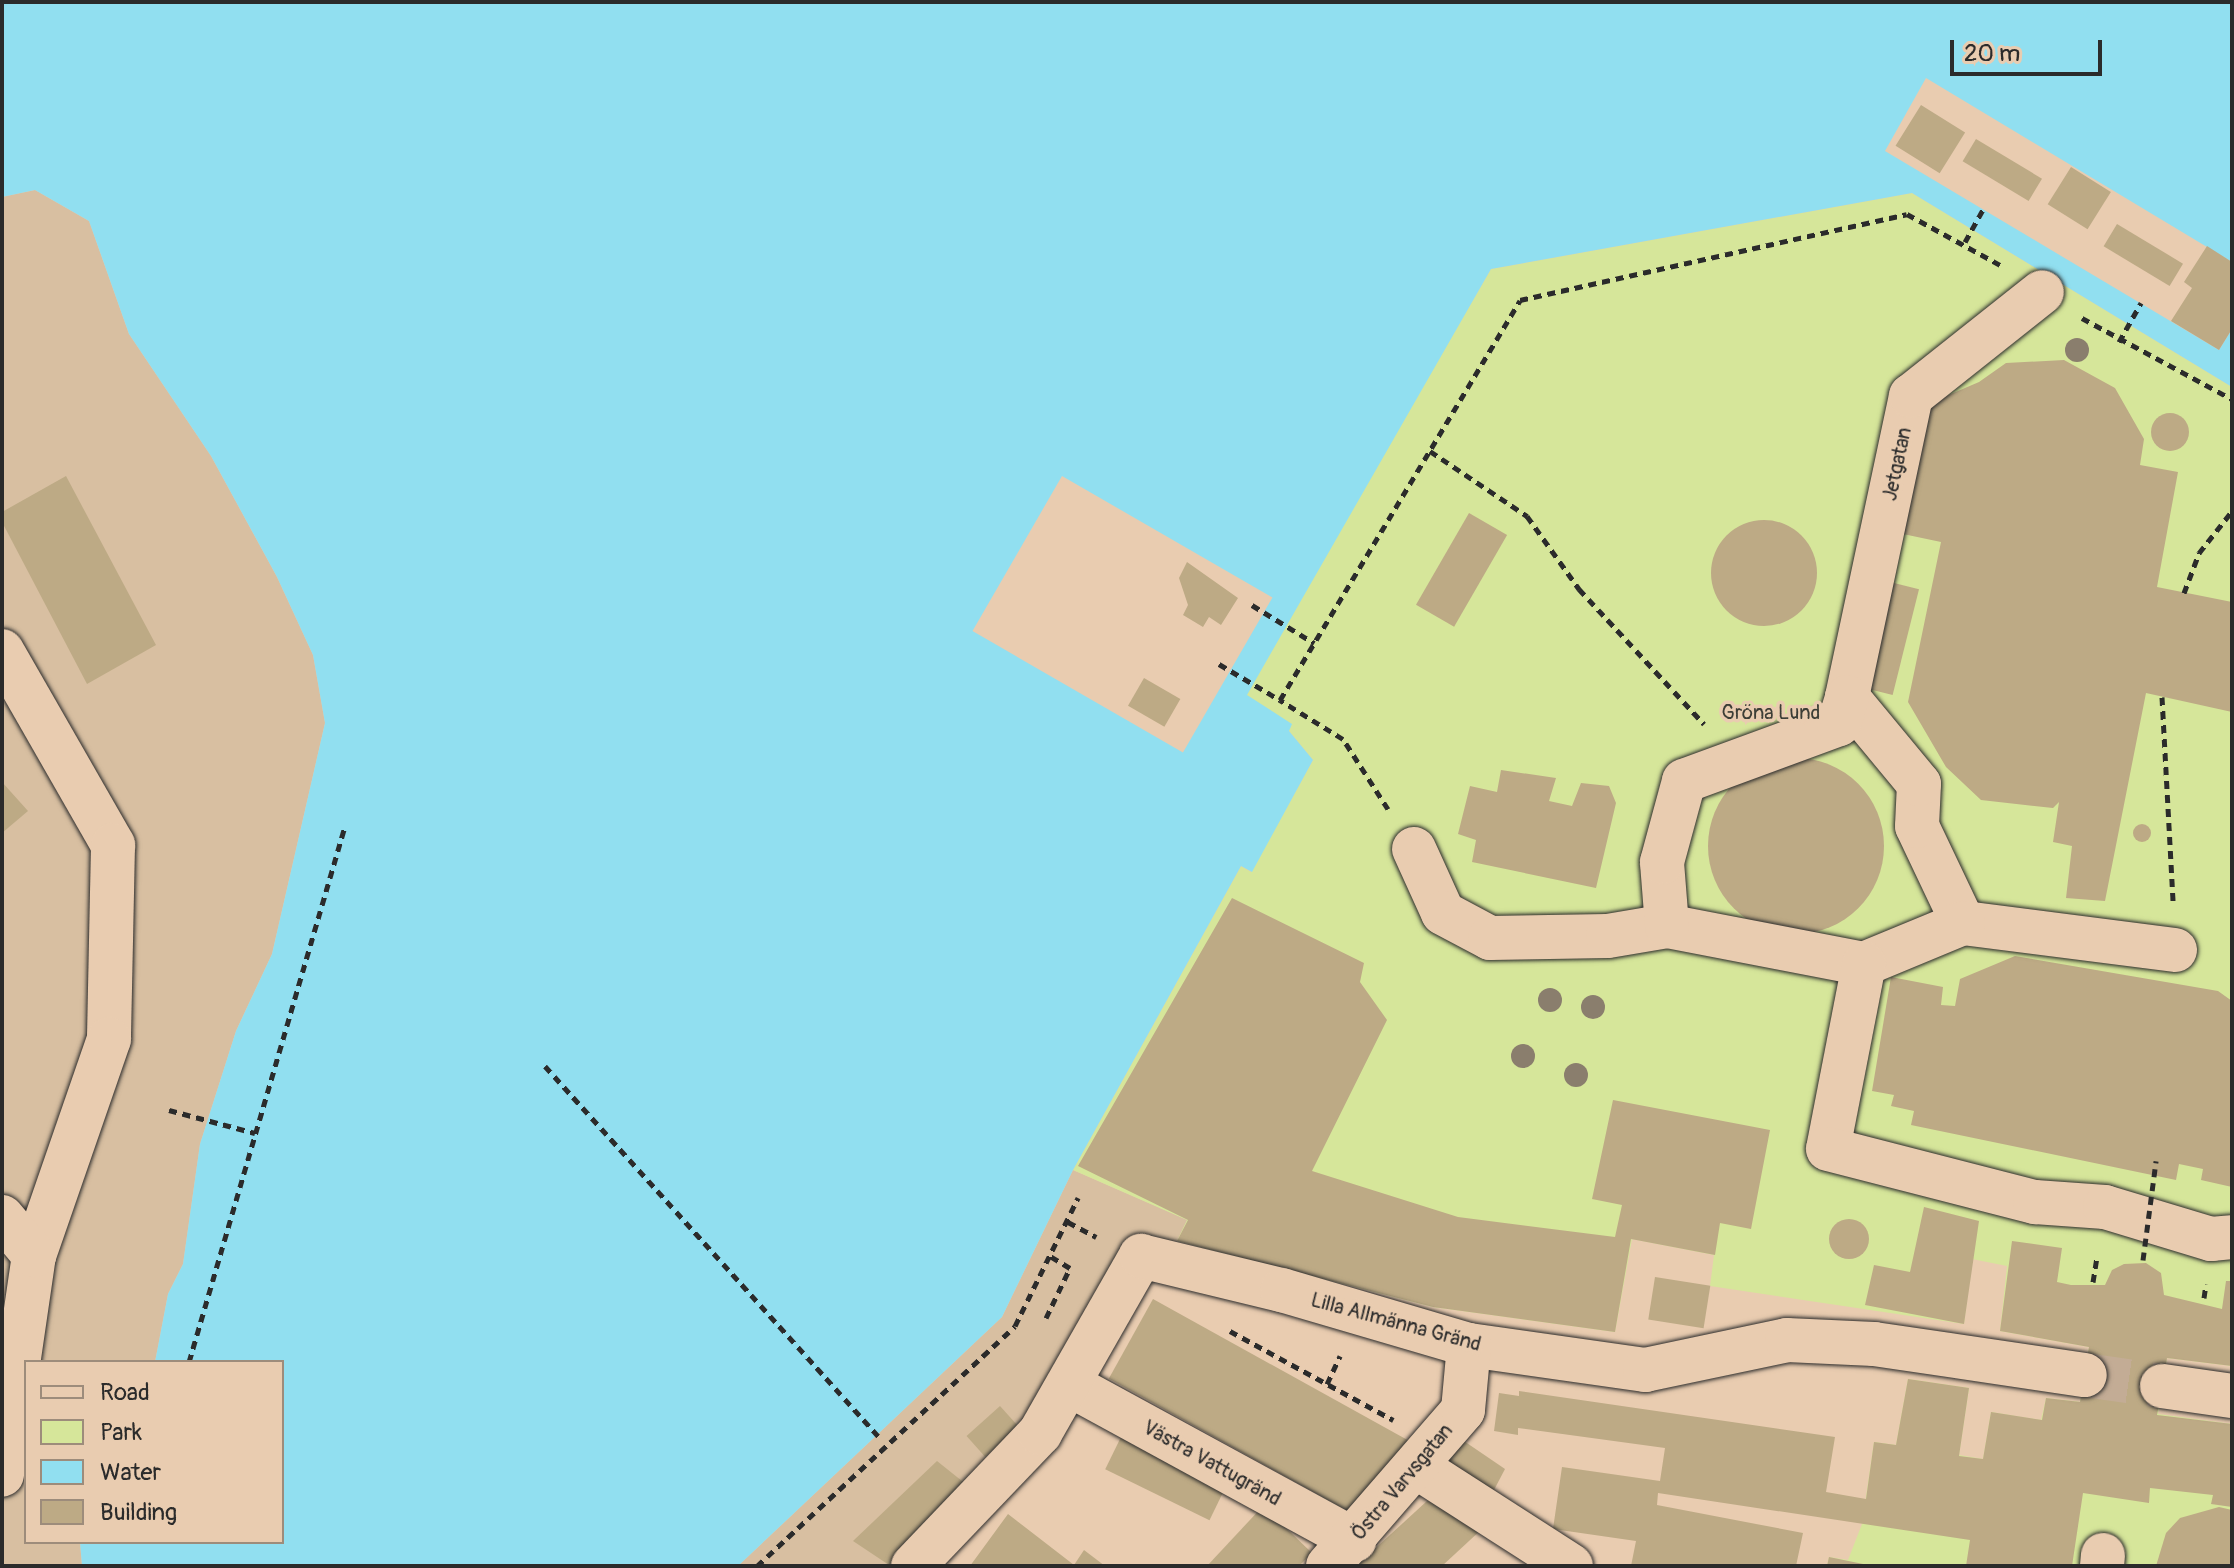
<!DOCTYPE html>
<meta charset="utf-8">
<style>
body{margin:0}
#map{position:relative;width:2234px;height:1568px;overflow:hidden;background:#e9ccb0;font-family:Pangolin,sans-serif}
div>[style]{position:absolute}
.built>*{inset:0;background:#d8bfa1}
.green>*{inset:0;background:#d6e69a}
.water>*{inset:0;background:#91dff0}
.pier>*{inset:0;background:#e9ccb0;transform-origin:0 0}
.building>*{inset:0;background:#bdaa85;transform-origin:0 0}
.round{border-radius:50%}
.minor-tunnel>*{height:44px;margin-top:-22px;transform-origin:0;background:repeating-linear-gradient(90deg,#c3ac95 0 44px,transparent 0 66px)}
.path>*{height:5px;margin-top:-2.5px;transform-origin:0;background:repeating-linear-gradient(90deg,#2b2b2b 0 8px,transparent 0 14px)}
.roads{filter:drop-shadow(0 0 2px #2b2b2b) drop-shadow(0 0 2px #2b2b2b)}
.minor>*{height:44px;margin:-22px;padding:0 22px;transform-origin:22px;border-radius:22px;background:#e9ccb0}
.path-bridge>*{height:5px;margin-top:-2.5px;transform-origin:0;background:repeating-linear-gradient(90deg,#2b2b2b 0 8px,transparent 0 14px)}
.trees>*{width:24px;height:24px;margin:-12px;border-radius:50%;background:#8a7e6d}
span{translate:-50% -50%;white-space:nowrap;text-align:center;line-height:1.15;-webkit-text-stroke:7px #e9ccb0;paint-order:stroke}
.street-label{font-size:20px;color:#2b2b2b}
.park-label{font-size:20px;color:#3c3e36}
.frame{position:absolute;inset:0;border:4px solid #2b2b2b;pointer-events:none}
.legend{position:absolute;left:24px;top:1360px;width:260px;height:184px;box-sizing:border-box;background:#e9ccb0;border:2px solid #9d8c7b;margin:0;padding:10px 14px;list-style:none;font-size:24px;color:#2b2b2b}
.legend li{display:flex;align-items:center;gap:16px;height:40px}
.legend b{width:40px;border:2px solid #9d8c7b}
.scale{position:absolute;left:1950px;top:40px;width:152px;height:36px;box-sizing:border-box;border:4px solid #2b2b2b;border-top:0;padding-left:10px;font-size:24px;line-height:28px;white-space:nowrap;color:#2b2b2b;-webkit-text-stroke:6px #e9ccb0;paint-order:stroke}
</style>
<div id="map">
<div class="built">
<i style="clip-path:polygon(35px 190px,89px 221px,129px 334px,211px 456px,277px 577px,313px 655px,325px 723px,272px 954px,236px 1031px,200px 1144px,183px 1264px,168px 1294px,155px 1362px,26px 1362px,26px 1542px,80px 1542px,82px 1566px,2px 1566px,2px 197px)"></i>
<i style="clip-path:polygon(1073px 1170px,1188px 1220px,1177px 1241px,925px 1566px,738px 1566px,1002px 1317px)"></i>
</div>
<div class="green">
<i style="clip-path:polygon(1912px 193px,2232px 387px,2232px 1366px,2167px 1358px,2158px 1414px,2232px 1424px,2232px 1566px,1827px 1566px,1829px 1557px,1848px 1560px,1862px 1524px,1874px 1442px,1896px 1445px,1908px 1379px,1969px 1388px,1959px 1455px,1983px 1459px,1991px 1412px,2041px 1420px,2046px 1398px,2080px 1402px,2089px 1347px,2000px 1331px,2007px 1266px,1972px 1259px,1964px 1324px,1710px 1286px,1714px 1255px,1632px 1239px,1615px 1332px,1433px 1307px,1177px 1241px,1187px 1220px,1073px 1170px,1241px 866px,1251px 872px,1313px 760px,1289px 731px,1247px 696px,1062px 476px,1300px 598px,1491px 269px)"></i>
</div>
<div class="water">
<i style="clip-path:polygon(2px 2px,2232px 2px,2232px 387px,1912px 193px,1491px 269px,1247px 695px,1292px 724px,1289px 731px,1313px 760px,1252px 872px,1241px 866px,1073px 1170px,1002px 1317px,738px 1566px,82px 1566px,80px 1542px,282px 1542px,282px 1362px,155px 1362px,168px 1294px,183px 1264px,200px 1144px,236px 1031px,272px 954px,325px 723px,313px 655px,277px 577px,211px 456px,129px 334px,89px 221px,35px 190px,2px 197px)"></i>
</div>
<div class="pier">
<i style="clip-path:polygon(1926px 78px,2232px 262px,2232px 329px,2219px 350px,1885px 151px)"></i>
<i style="left:1062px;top:476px;width:243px;height:179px;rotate:30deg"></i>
</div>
<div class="building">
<i style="left:1921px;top:105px;width:52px;height:48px;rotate:32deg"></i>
<i style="left:1976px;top:139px;width:77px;height:26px;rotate:31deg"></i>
<i style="left:2071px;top:167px;width:47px;height:44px;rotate:32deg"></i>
<i style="left:2117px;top:224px;width:77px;height:26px;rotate:31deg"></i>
<i style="clip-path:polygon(2207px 246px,2232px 262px,2232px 329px,2219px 350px,2171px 321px,2192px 288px,2184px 282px)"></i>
<i style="clip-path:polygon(2064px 360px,2115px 388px,2144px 439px,2140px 465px,2178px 472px,2157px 587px,2232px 602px,2232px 712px,2146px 693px,2105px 901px,2066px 898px,2072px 846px,2053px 842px,2059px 802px,2053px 808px,1981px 800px,1946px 767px,1908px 702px,1941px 542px,1903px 534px,1930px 403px,1979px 382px,2006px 363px)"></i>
<i class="round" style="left:2151px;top:413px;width:38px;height:38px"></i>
<i style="clip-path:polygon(66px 476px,156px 645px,87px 684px,2px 522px,2px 512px)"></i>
<i style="left:1469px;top:513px;width:44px;height:106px;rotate:30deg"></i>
<i class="round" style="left:1711px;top:520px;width:106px;height:106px"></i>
<i style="clip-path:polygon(1187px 562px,1238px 598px,1221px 625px,1209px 617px,1203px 627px,1183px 615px,1188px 605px,1179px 578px)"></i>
<i style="left:1886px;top:581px;width:34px;height:109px;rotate:14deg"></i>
<i style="left:1144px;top:678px;width:42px;height:32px;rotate:30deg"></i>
<i class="round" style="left:1708px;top:758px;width:176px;height:176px"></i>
<i style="clip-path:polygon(1501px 770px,1556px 778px,1549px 801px,1572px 806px,1581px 783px,1609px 786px,1616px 803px,1596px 888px,1472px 862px,1476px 840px,1458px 834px,1470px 786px,1497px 792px)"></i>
<i style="clip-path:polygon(2px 782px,28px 811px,2px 833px)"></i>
<i class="round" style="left:2133px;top:824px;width:18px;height:18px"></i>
<i style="clip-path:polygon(1232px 898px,1364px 963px,1360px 982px,1387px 1020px,1312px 1171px,1458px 1217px,1615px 1237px,1622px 1205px,1592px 1199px,1613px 1100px,1770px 1130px,1751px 1229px,1720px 1223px,1715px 1255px,1631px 1239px,1615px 1332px,1433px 1307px,1177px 1241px,1188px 1220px,1078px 1166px)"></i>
<i style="clip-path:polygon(2015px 956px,2218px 991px,2232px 1001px,2232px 1187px,2201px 1180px,2203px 1169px,2179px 1164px,2176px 1180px,1911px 1125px,1914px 1111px,1891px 1106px,1894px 1095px,1872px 1091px,1891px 977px,1943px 987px,1941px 1005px,1955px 1006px,1960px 979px)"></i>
<i style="clip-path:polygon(1924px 1207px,1979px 1221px,1964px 1324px,1865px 1305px,1874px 1265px,1910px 1272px)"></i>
<i class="round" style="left:1829px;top:1219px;width:40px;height:40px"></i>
<i style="clip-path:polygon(2012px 1241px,2062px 1248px,2057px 1282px,2071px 1285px,2105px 1285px,2112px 1270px,2124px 1264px,2146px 1263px,2161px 1273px,2164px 1295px,2222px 1309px,2226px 1281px,2232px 1281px,2232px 1366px,2167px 1358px,2157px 1415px,2232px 1424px,2232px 1507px,2211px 1504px,2213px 1495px,2150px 1488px,2149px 1503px,2083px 1493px,2072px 1566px,1966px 1566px,1970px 1540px,1658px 1493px,1657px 1505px,1803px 1533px,1796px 1566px,1631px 1566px,1636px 1541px,1553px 1529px,1562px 1467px,1660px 1481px,1665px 1448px,1518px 1428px,1518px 1435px,1494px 1431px,1499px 1393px,1519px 1396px,1519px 1391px,1835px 1437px,1826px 1492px,1866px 1499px,1874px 1442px,1896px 1445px,1908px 1379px,1969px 1388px,1959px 1456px,1983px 1459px,1991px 1412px,2042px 1420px,2046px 1398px,2080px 1402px,2089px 1347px,2000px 1331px)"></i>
<i style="left:1655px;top:1277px;width:56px;height:43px;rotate:9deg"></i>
<i style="left:1153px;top:1299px;width:307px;height:91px;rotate:29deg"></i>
<i style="left:1000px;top:1406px;width:28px;height:45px;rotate:48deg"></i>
<i style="left:1121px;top:1437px;width:116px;height:36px;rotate:26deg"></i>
<i style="clip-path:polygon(1458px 1437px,1505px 1469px,1494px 1490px,1441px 1463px)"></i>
<i style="clip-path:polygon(937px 1461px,967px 1485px,889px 1565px,853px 1541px)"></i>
<i style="clip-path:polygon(1439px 1490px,1482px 1529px,1442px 1566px,1356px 1566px)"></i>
<i style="clip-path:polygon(1263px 1506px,1312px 1553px,1299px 1566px,1207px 1566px)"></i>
<i style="clip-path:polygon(2219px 1507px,2232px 1510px,2232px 1566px,2156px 1566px,2166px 1533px,2180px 1518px)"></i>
<i style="clip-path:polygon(1008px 1514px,1074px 1565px,1084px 1550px,1105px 1566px,970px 1566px)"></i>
<i style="clip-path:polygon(1829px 1557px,1868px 1565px,1867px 1566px,1827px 1566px)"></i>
</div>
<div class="minor-tunnel">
<i style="left:2085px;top:1375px;width:78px;rotate:8.1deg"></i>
</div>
<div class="path">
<i style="left:1965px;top:242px;width:37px;rotate:-61deg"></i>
<i style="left:2082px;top:318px;width:170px;rotate:28.4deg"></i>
<i style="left:2119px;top:342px;width:45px;rotate:-60.6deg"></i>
<i style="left:1430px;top:451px;width:117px;rotate:33.8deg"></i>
<i style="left:1527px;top:516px;width:90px;rotate:54.5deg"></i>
<i style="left:1579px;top:589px;width:184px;rotate:47.2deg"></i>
<i style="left:2184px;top:593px;width:43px;rotate:-69.4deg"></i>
<i style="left:2199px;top:553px;width:53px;rotate:-51.8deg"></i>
<i style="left:1252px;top:605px;width:73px;rotate:31.5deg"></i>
<i style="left:1219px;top:664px;width:71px;rotate:30.5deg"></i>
<i style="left:2162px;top:697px;width:205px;rotate:86.9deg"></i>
<i style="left:1388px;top:809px;width:83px;rotate:-122.7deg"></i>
<i style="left:1343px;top:739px;width:74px;rotate:-148.2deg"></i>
<i style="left:1280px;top:700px;width:466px;rotate:-59deg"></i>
<i style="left:1520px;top:300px;width:396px;rotate:-12.5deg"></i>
<i style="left:1907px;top:214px;width:106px;rotate:28.7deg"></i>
<i style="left:545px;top:1066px;width:498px;rotate:48deg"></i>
<i style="left:169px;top:1110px;width:89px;rotate:15deg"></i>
<i style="left:1068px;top:1222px;width:32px;rotate:28deg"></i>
<i style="left:2093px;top:1282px;width:26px;rotate:-81deg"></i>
<i style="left:2204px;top:1298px;width:14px;rotate:-82deg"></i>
<i style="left:1046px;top:1318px;width:55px;rotate:-64.4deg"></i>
<i style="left:1070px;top:1268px;width:23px;rotate:-149deg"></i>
<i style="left:1230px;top:1331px;width:186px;rotate:28.6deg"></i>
<i style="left:189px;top:1362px;width:558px;rotate:-73.77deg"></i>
<i style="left:1327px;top:1384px;width:31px;rotate:-65deg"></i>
<i style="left:757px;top:1566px;width:352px;rotate:-42.9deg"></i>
<i style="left:1015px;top:1326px;width:143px;rotate:-63.8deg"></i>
</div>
<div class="roads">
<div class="minor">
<i style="left:2px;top:651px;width:224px;rotate:60.2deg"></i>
<i style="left:113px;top:845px;width:194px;rotate:91.2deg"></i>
<i style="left:109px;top:1039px;width:229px;rotate:109.1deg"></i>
<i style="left:34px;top:1255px;width:222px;rotate:98.3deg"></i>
<i style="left:1414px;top:849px;width:70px;rotate:65.6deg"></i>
<i style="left:1443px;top:913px;width:53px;rotate:28deg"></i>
<i style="left:1490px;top:938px;width:118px;rotate:-1deg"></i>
<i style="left:1608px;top:936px;width:60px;rotate:-9.6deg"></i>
<i style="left:1667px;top:926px;width:201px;rotate:10.9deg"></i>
<i style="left:1963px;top:923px;width:107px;rotate:-115.4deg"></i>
<i style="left:1917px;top:826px;width:42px;rotate:-87.3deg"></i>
<i style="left:1919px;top:784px;width:113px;rotate:-129.6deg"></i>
<i style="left:1847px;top:697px;width:308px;rotate:-78deg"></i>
<i style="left:1911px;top:396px;width:167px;rotate:-38.4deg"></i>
<i style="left:1667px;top:926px;width:64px;rotate:-94.5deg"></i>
<i style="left:1662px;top:862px;width:84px;rotate:-74.8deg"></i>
<i style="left:1684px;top:781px;width:165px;rotate:-20.2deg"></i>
<i style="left:1839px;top:724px;width:28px;rotate:-73deg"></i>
<i style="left:2175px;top:950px;width:214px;rotate:-172.7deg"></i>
<i style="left:1963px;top:923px;width:107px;rotate:157.5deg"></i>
<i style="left:1864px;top:964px;width:188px;rotate:101deg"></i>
<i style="left:1828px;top:1149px;width:214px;rotate:14.4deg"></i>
<i style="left:2035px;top:1202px;width:70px;rotate:4.1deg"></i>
<i style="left:2105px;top:1207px;width:111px;rotate:16.8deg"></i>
<i style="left:2211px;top:1239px;width:21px;rotate:-5deg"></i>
<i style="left:2px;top:1217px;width:50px;rotate:49.9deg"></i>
<i style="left:1070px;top:1385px;width:324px;rotate:28.6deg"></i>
<i style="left:2162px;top:1386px;width:71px;rotate:8.1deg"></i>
<i style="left:1417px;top:1467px;width:183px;rotate:32.7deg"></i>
<i style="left:913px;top:1566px;width:184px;rotate:-46.3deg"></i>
<i style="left:1040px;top:1433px;width:204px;rotate:-60.3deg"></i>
<i style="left:1141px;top:1256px;width:145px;rotate:13.6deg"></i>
<i style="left:1282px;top:1290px;width:195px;rotate:16.4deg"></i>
<i style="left:1469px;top:1345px;width:178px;rotate:8.1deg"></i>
<i style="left:1645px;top:1370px;width:145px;rotate:-11.9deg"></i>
<i style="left:1787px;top:1340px;width:87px;rotate:2.6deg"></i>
<i style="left:1874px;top:1344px;width:213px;rotate:8.4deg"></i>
<i style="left:1328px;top:1566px;width:206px;rotate:-49.1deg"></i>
<i style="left:1463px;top:1410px;width:65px;rotate:-84.7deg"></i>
<i style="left:2102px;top:1566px;width:11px;rotate:-85deg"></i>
</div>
</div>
<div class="path-bridge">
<i style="left:2143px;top:1260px;width:100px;rotate:-82.5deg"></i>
</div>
<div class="trees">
<i style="left:2077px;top:350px"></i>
<i style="left:1550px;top:1000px"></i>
<i style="left:1593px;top:1007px"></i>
<i style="left:1523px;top:1056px"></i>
<i style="left:1576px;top:1075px"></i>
</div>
<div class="street-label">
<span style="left:1897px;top:464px;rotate:-78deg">Jetgatan</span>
<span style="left:1396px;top:1322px;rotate:15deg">Lilla Allmänna Gränd</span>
<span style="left:1212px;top:1463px;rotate:29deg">Västra Vattugränd</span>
<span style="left:1402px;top:1482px;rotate:-50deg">Östra Varvsgatan</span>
</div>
<div class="park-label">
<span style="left:1771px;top:712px">Gröna Lund</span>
</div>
<div class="frame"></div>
<ul class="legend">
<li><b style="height:10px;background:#e9ccb0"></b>Road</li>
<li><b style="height:22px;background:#d6e69a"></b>Park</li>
<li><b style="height:22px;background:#91dff0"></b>Water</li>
<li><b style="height:22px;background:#bdaa85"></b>Building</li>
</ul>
<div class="scale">20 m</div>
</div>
